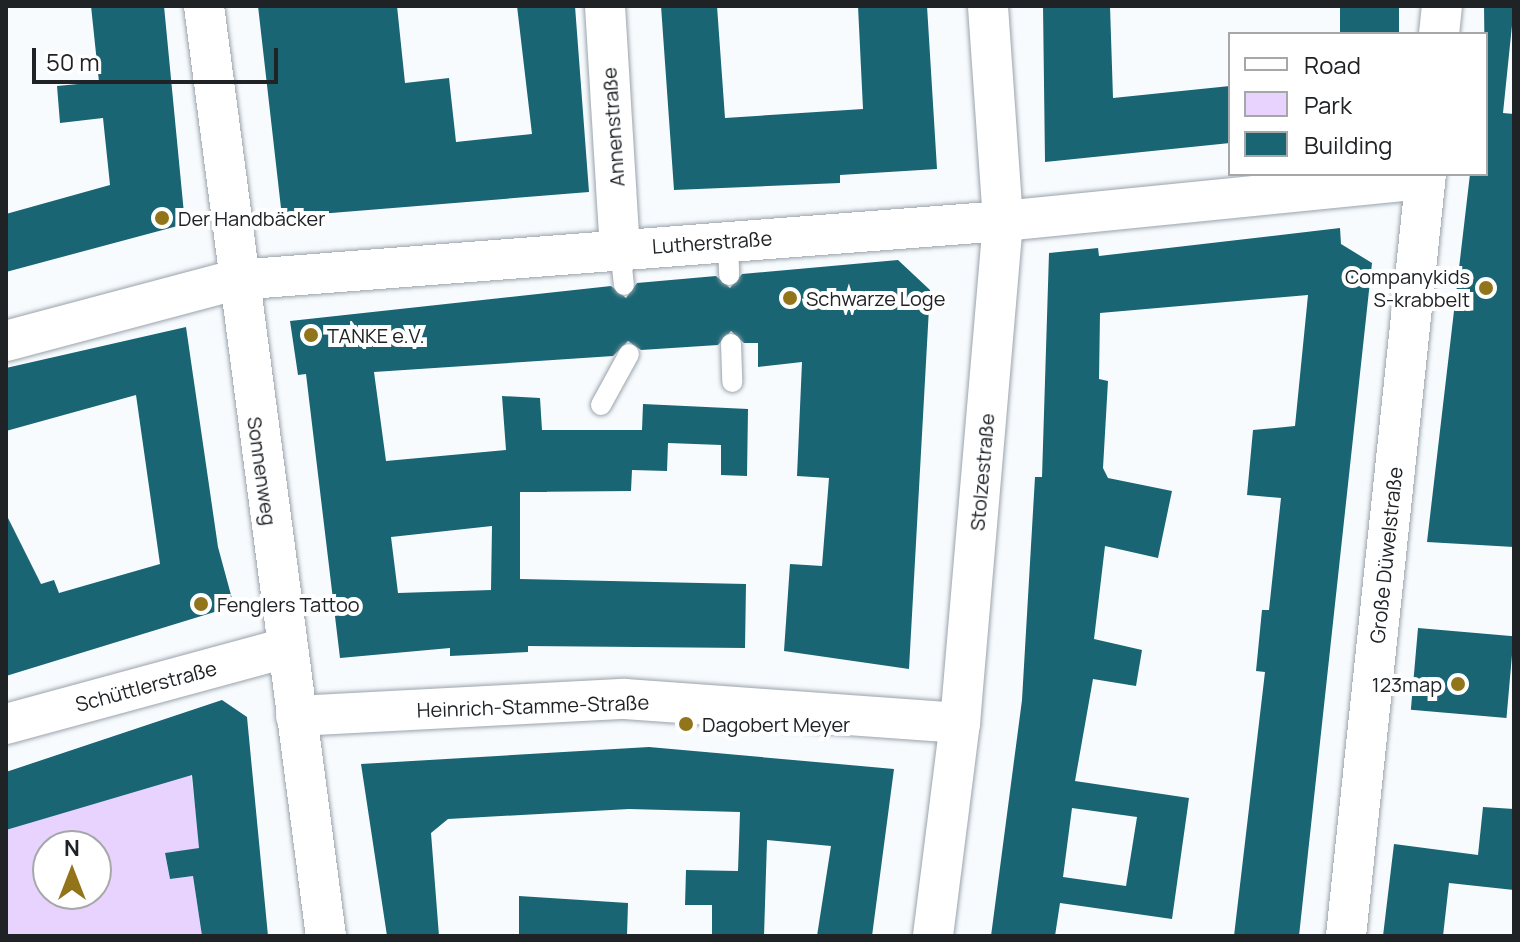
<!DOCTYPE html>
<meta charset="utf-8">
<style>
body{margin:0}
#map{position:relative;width:1520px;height:942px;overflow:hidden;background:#f7fbfe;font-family:Manrope,sans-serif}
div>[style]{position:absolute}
.green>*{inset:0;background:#e7d3fd}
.building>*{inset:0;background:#196574;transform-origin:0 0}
.roads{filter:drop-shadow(0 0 2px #9aa3ab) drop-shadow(0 0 2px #9aa3ab)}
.service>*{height:20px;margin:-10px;padding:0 10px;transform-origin:10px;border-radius:10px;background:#fff}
.minor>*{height:40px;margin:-20px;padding:0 20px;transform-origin:20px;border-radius:20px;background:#fff}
.dots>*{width:22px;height:22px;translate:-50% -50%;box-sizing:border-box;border:4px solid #fff;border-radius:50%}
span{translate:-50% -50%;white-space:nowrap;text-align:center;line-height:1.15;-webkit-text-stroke:8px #fff;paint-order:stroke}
.street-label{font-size:20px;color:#202326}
.poi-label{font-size:20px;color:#202326}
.left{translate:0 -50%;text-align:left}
.right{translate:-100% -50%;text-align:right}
.frame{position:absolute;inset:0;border:8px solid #202326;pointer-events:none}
.legend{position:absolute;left:1228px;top:32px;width:260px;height:144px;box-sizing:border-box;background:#fff;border:2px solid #a6a7a8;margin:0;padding:10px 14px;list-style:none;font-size:24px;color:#202326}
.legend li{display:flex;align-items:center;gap:16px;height:40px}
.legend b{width:40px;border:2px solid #a6a7a8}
.north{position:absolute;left:32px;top:830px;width:80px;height:80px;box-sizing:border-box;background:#fff;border:2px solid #a6a7a8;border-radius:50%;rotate:0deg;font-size:22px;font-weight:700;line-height:32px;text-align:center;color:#202326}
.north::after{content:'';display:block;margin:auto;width:28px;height:36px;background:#92751b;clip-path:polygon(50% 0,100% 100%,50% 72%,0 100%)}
.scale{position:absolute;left:32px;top:48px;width:246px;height:36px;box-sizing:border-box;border:4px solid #202326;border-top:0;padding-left:10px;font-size:24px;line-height:28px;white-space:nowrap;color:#202326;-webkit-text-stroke:6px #fff;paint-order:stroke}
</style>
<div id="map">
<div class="green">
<i style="clip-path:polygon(evenodd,191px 773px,200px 848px,165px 854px,170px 879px,193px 876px,202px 936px,6px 936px,6px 830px,191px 773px,48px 846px,96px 846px,96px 894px,48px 894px,48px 846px)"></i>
</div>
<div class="building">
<i style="clip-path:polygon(91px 6px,164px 6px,185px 224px,6px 272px,6px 214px,110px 185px,103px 118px,60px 123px,57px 86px,99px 82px)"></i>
<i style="clip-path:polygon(258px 6px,397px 6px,405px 83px,449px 78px,456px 142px,532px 134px,517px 6px,575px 6px,589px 192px,282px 217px)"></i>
<i style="clip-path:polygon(661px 6px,717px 6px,725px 118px,863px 109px,858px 6px,927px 6px,937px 169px,840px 175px,840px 183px,674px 190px)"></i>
<i style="clip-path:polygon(1043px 6px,1110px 6px,1113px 98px,1230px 86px,1230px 143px,1045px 162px)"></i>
<i style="left:1340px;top:6px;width:59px;height:28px"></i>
<i style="clip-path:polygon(1484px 6px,1514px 6px,1503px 113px,1514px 114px,1514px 547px,1427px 542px,1470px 174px,1486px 174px)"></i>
<i style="clip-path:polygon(evenodd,1340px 228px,1341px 244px,1372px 263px,1299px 936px,1234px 936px,1265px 672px,1256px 671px,1262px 610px,1269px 610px,1281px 498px,1247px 495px,1253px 430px,1295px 426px,1308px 295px,1100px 313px,1099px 379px,1108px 381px,1103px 468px,1108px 478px,1172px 491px,1158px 558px,1105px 546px,1094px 639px,1142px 650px,1136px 686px,1093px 679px,1075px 781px,1189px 798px,1172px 919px,1060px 903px,1055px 936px,991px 936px,1022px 700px,1035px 477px,1042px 477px,1049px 253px,1098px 248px,1099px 256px,1340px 228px,1072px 808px,1137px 817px,1126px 886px,1063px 877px,1072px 808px)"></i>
<i style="clip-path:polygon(evenodd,898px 260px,930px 290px,909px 669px,784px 651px,790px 564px,822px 566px,829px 478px,797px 476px,802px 362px,758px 367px,758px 343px,744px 343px,731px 331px,718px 345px,641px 350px,628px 341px,613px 356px,374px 372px,386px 461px,506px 450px,502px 396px,540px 398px,542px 430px,642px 430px,643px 404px,748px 409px,747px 476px,721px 475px,721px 445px,668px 443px,667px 471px,632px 470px,631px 491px,520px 492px,520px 579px,746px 584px,745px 648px,528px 646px,528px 652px,450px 656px,450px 648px,340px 658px,306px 374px,298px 375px,290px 321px,611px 286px,626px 298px,637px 283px,716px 276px,730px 288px,742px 274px,898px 260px,492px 526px,491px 590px,398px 593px,391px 537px,492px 526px)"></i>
<i style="clip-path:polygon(186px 327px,218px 547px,234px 606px,6px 676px,6px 514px,41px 584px,54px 580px,59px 593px,160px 564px,136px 395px,6px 431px,6px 368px)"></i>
<i style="left:1418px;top:628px;width:96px;height:82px;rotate:5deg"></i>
<i style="clip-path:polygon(222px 700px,247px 717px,268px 936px,202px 936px,193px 876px,170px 879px,165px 853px,199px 848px,192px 775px,6px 830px,6px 772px)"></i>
<i style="clip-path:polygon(649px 747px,894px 769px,872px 936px,817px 936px,831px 846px,767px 840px,764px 936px,712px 936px,712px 905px,685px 905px,686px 870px,738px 871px,740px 812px,629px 809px,448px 819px,431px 833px,439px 936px,387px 936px,361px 764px)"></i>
<i style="clip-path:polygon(1483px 807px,1514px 809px,1514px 890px,1449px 883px,1443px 936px,1383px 936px,1394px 844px,1478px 855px)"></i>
<i style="clip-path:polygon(519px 896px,628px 903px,627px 936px,519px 936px)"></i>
</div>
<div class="roads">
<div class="service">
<i style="left:728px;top:241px;width:34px;rotate:88deg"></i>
<i style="left:620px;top:248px;width:37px;rotate:84deg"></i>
<i style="left:731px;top:344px;width:38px;rotate:88deg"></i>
<i style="left:601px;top:405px;width:58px;rotate:-61.2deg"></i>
</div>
<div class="minor">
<i style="left:204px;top:6px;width:938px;rotate:82.53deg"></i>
<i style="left:605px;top:6px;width:242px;rotate:86.5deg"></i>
<i style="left:1439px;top:34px;width:28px;rotate:-84deg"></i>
<i style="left:6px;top:341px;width:238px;rotate:-14.9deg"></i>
<i style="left:236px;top:280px;width:769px;rotate:-4.4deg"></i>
<i style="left:1003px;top:221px;width:424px;rotate:-5.7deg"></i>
<i style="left:296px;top:716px;width:329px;rotate:-3deg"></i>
<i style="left:625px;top:699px;width:336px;rotate:4.1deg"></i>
<i style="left:6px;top:724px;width:289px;rotate:-15.2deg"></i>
<i style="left:933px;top:936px;width:215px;rotate:-82.8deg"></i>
<i style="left:960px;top:723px;width:504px;rotate:-85.1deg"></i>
<i style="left:1003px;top:221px;width:216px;rotate:-94deg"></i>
<i style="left:1346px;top:936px;width:766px;rotate:-84.01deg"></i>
</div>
</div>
<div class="dots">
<i style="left:162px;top:218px;background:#92751b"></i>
<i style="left:1486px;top:288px;background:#92751b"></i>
<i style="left:790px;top:298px;background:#92751b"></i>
<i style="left:311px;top:335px;background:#92751b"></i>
<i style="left:201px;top:604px;background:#92751b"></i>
<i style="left:1458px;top:684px;background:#92751b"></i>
<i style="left:686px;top:724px;background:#92751b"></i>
</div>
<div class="street-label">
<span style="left:613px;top:127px;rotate:-94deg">Annenstraße</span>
<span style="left:712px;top:242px;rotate:-4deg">Lutherstraße</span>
<span style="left:262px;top:471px;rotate:82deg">Sonnenweg</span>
<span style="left:982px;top:472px;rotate:-85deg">Stolzestraße</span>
<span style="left:1386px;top:555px;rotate:-84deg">Große Düwelstraße</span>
<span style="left:146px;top:686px;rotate:-15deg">Schüttlerstraße</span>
<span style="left:533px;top:706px;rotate:-2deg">Heinrich-Stamme-Straße</span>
</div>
<div class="poi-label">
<span class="left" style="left:178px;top:218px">Der Handbäcker</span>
<span class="right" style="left:1470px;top:288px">Companykids<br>S-krabbelt</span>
<span class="left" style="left:806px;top:298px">Schwarze Loge</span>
<span class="left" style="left:327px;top:335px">TANKE e.V.</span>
<span class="left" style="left:217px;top:604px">Fenglers Tattoo</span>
<span class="right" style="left:1442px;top:684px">123map</span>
<span class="left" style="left:702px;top:724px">Dagobert Meyer</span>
</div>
<div class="frame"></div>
<ul class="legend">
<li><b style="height:10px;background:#fff"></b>Road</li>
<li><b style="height:22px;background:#e7d3fd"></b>Park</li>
<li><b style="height:22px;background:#196574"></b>Building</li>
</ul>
<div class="north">N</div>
<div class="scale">50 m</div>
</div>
